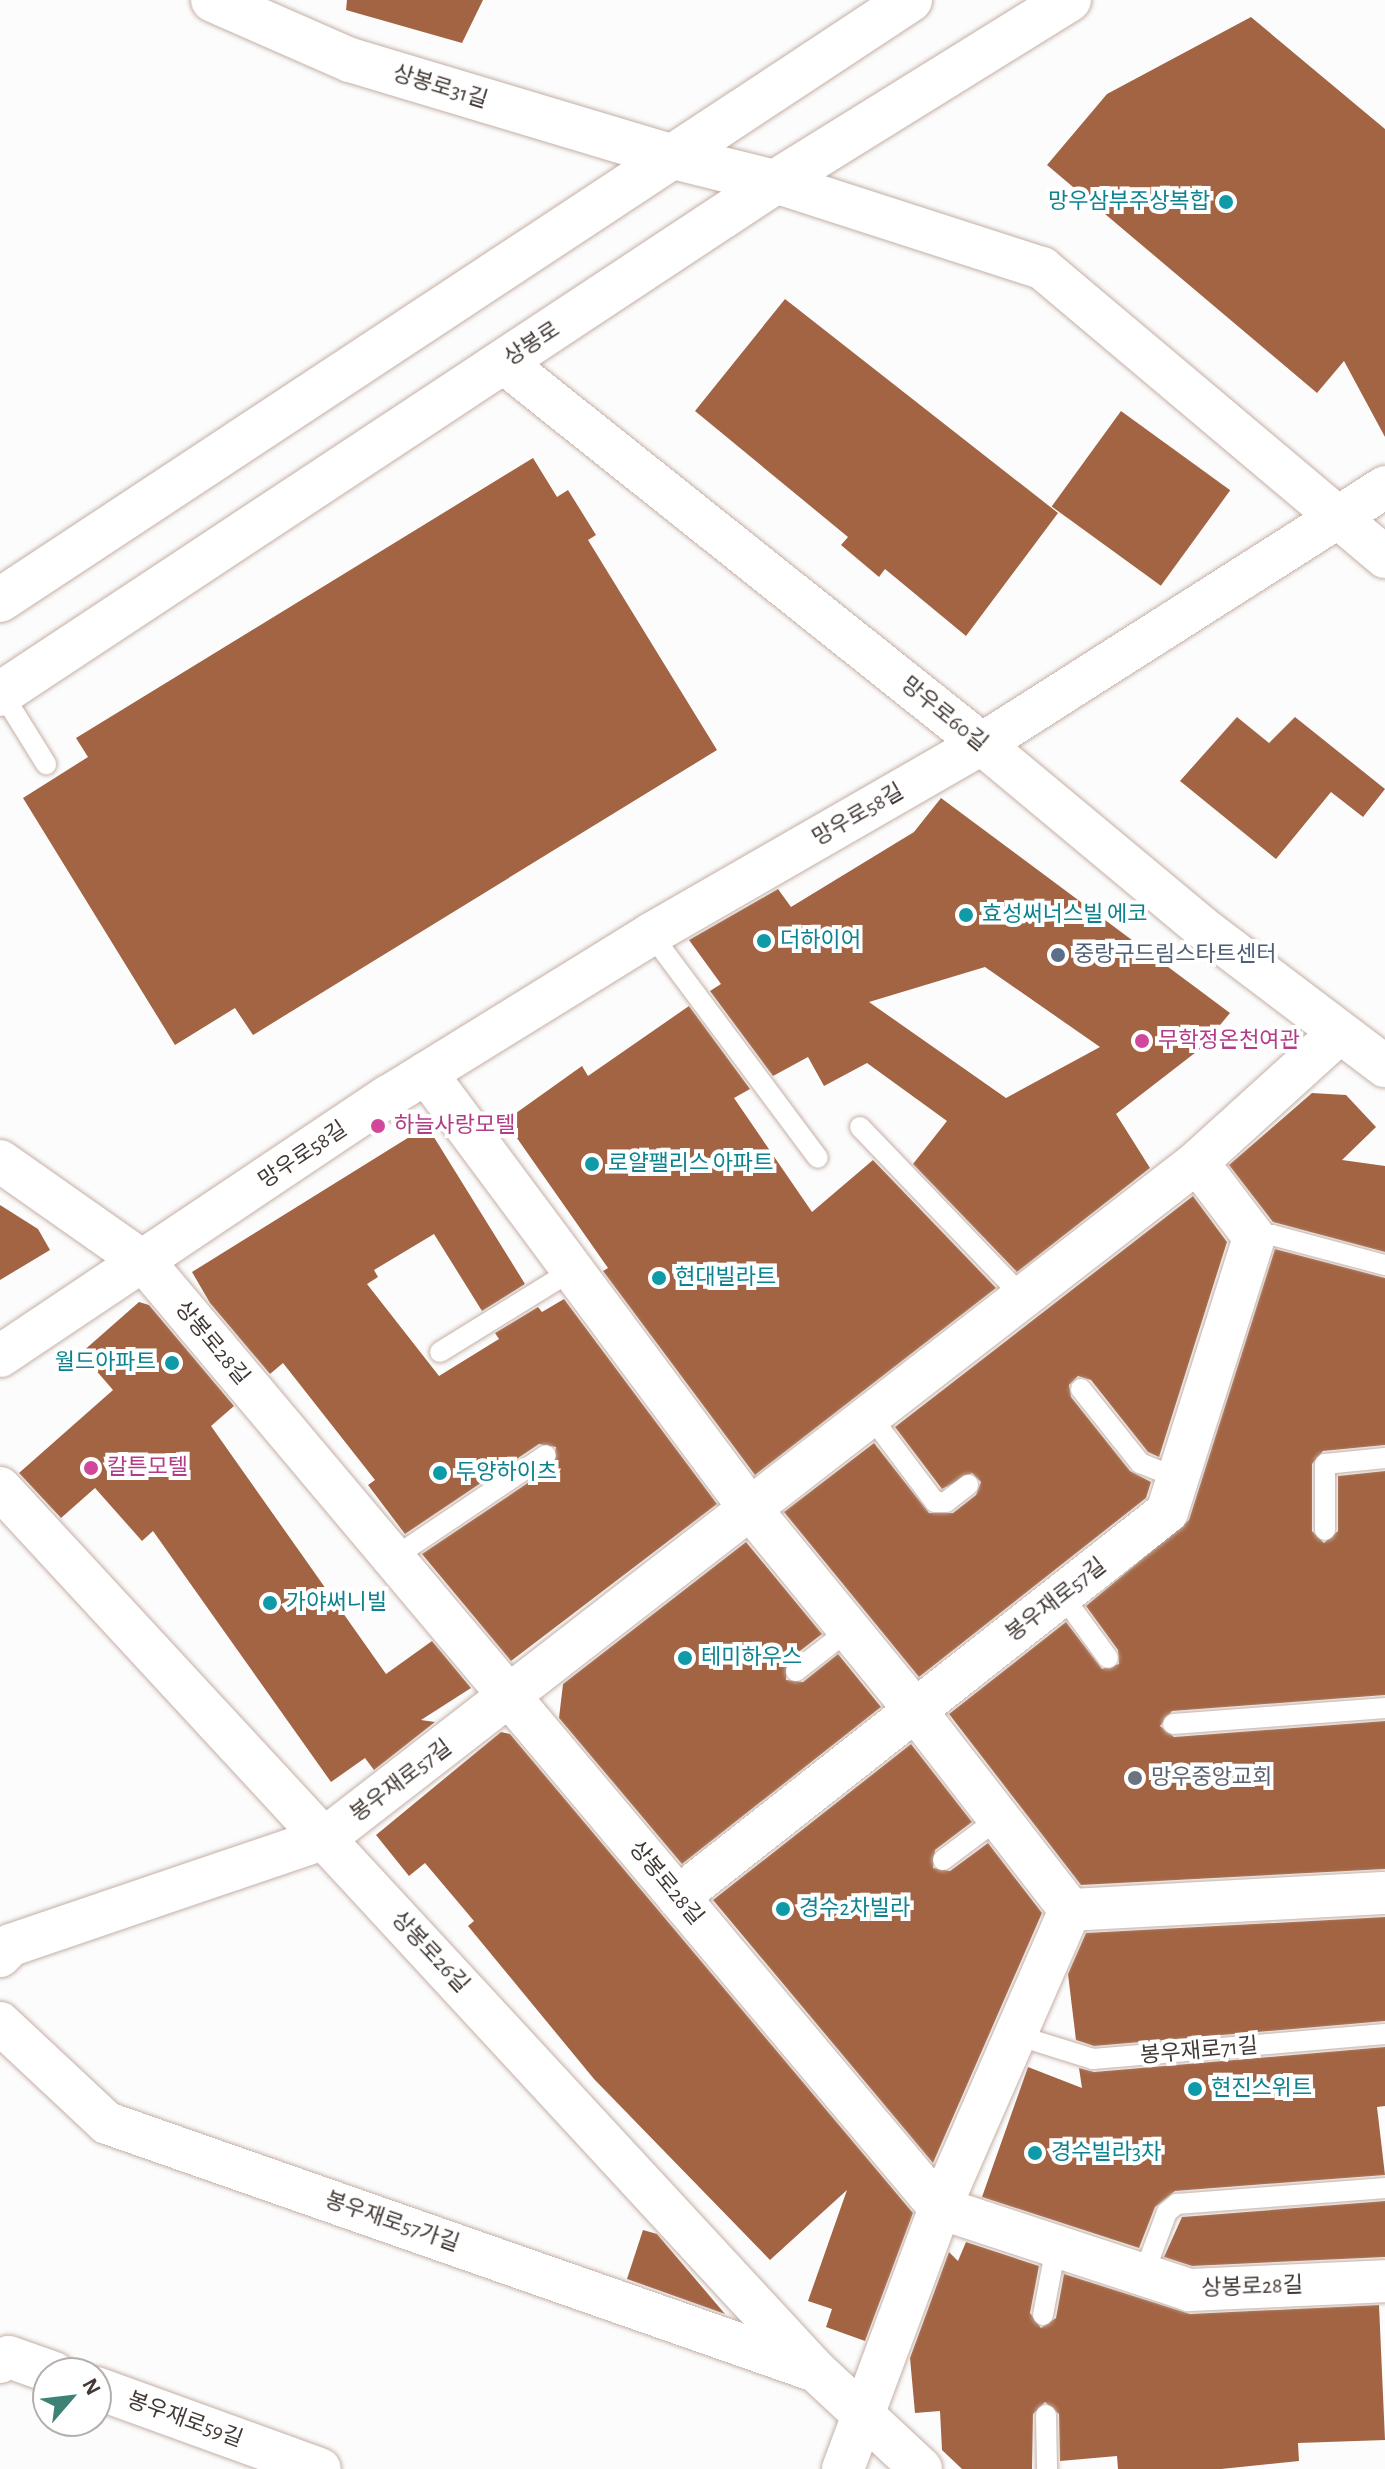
<!DOCTYPE html>
<meta charset="utf-8">
<style>
body{margin:0}
#map{position:relative;width:1385px;height:2469px;overflow:hidden;background:#fcfcfc;font-family:"Alegreya Sans","Noto Sans KR",sans-serif}
div>[style]{position:absolute}
.building>*{inset:0;background:#a26443;transform-origin:0 0}
.roads{filter:drop-shadow(0 0 2px #c4afa5) drop-shadow(0 0 2px #c4afa5)}
.service>*{height:20px;margin:-10px;padding:0 10px;transform-origin:10px;border-radius:10px;background:#fff}
.minor>*{height:42px;margin:-21px;padding:0 21px;transform-origin:21px;border-radius:21px;background:#fff}
.tertiary>*{height:44px;margin:-22px;padding:0 22px;transform-origin:22px;border-radius:22px;background:#fff}
.secondary>*{height:44px;margin:-22px;padding:0 22px;transform-origin:22px;border-radius:22px;background:#fff}
.dots>*{width:22px;height:22px;translate:-50% -50%;box-sizing:border-box;border:4px solid #fff;border-radius:50%}
span{translate:-50% -50%;white-space:nowrap;text-align:center;line-height:1.15;-webkit-text-stroke:8px #fff;paint-order:stroke}
.street-label{font-size:22px;color:#423935}
.culture-label{font-size:22px;color:#0d838f}
.right{translate:-100% -50%;text-align:right}
.left{translate:0 -50%;text-align:left}
.service-label{font-size:22px;color:#4e5e75}
.hotel-label{font-size:22px;color:#b23c85}
.worship-label{font-size:22px;color:#5b616d}
.north{position:absolute;left:32px;top:2357px;width:80px;height:80px;box-sizing:border-box;background:#fff;border:2px solid #b3b0ae;border-radius:50%;rotate:62deg;font-size:22px;font-weight:700;line-height:32px;text-align:center;color:#423935}
.north::after{content:'';display:block;margin:auto;width:28px;height:36px;background:#3e8276;clip-path:polygon(50% 0,100% 100%,50% 72%,0 100%)}
</style>
<div id="map">
<div class="building">
<i style="clip-path:polygon(347px 0,483px 0,462px 43px,346px 10px)"></i>
<i style="clip-path:polygon(1251px 17px,1385px 129px,1385px 437px,1344px 361px,1317px 393px,1047px 165px,1107px 94px)"></i>
<i style="clip-path:polygon(785px 299px,1058px 513px,966px 636px,885px 569px,879px 577px,841px 545px,848px 537px,695px 411px)"></i>
<i style="left:1121px;top:411px;width:135px;height:118px;rotate:36deg"></i>
<i style="clip-path:polygon(533px 458px,557px 497px,568px 490px,596px 535px,588px 540px,717px 750px,253px 1035px,235px 1008px,175px 1045px,23px 798px,88px 757px,76px 738px)"></i>
<i style="clip-path:polygon(1237px 717px,1269px 743px,1295px 717px,1385px 789px,1363px 817px,1331px 792px,1276px 859px,1180px 781px)"></i>
<i style="clip-path:polygon(evenodd,941px 798px,1230px 1013px,1200px 1049px,1116px 1114px,1150px 1168px,1017px 1272px,913px 1164px,947px 1121px,867px 1063px,824px 1086px,808px 1057px,773px 1076px,710px 991px,721px 984px,689px 940px,778px 889px,791px 907px,914px 832px,941px 798px,985px 967px,1100px 1047px,1006px 1098px,869px 1002px,985px 967px)"></i>
<i style="clip-path:polygon(689px 1006px,750px 1089px,734px 1098px,812px 1212px,873px 1160px,996px 1288px,755px 1475px,603px 1271px,608px 1268px,505px 1121px,582px 1066px,588px 1076px)"></i>
<i style="clip-path:polygon(1312px 1093px,1346px 1095px,1376px 1127px,1342px 1160px,1385px 1166px,1385px 1252px,1273px 1222px,1229px 1165px)"></i>
<i style="clip-path:polygon(427px 1126px,525px 1284px,482px 1311px,434px 1234px,374px 1270px,378px 1277px,367px 1284px,439px 1376px,499px 1339px,495px 1333px,538px 1307px,542px 1312px,564px 1299px,717px 1504px,511px 1661px,422px 1554px,553px 1466px,556px 1447px,539px 1444px,405px 1534px,368px 1485px,375px 1480px,283px 1363px,270px 1374px,210px 1303px,192px 1272px)"></i>
<i style="clip-path:polygon(1193px 1196px,1227px 1242px,1159px 1457px,1148px 1452px,1091px 1380px,1078px 1376px,1069px 1385px,1071px 1397px,1130px 1471px,1151px 1482px,1146px 1498px,919px 1677px,784px 1512px,874px 1443px,929px 1513px,953px 1513px,976px 1495px,981px 1482px,972px 1473px,942px 1489px,895px 1427px)"></i>
<i style="clip-path:polygon(0 1205px,38px 1229px,50px 1250px,0 1280px)"></i>
<i style="clip-path:polygon(1275px 1249px,1385px 1278px,1385px 1445px,1323px 1451px,1312px 1464px,1312px 1531px,1324px 1543px,1338px 1531px,1338px 1476px,1385px 1471px,1385px 1695px,1172px 1711px,1160px 1726px,1174px 1737px,1385px 1721px,1385px 1869px,1081px 1885px,949px 1714px,1066px 1622px,1102px 1669px,1119px 1664px,1118px 1650px,1086px 1606px,1189px 1520px)"></i>
<i style="clip-path:polygon(139px 1302px,149px 1305px,234px 1406px,211px 1426px,386px 1674px,432px 1641px,471px 1688px,421px 1720px,435px 1722px,374px 1770px,365px 1758px,331px 1782px,153px 1531px,142px 1541px,95px 1488px,61px 1518px,19px 1473px,113px 1390px,81px 1353px)"></i>
<i style="clip-path:polygon(746px 1542px,822px 1634px,787px 1661px,786px 1680px,803px 1682px,838px 1654px,881px 1707px,682px 1864px,559px 1718px,563px 1684px)"></i>
<i style="clip-path:polygon(501px 1732px,510px 1734px,913px 2213px,865px 2341px,826px 2327px,832px 2309px,808px 2301px,847px 2190px,770px 2260px,594px 2079px,468px 1926px,474px 1921px,425px 1863px,409px 1876px,376px 1835px)"></i>
<i style="clip-path:polygon(911px 1744px,972px 1822px,935px 1850px,933px 1868px,950px 1871px,988px 1843px,1042px 1913px,933px 2163px,713px 1900px)"></i>
<i style="clip-path:polygon(1385px 1917px,1385px 2021px,1094px 2046px,1076px 2040px,1068px 1974px,1086px 1933px)"></i>
<i style="clip-path:polygon(1385px 2047px,1385px 2106px,1377px 2107px,1385px 2175px,1175px 2191px,1155px 2207px,1139px 2248px,982px 2197px,1028px 2067px,1082px 2088px,1079px 2068px,1094px 2072px)"></i>
<i style="clip-path:polygon(1385px 2201px,1385px 2257px,1192px 2266px,1164px 2257px,1182px 2217px)"></i>
<i style="clip-path:polygon(643px 2230px,657px 2234px,725px 2314px,627px 2279px)"></i>
<i style="clip-path:polygon(966px 2242px,1039px 2266px,1030px 2313px,1041px 2328px,1056px 2318px,1064px 2274px,1190px 2314px,1379px 2305px,1385px 2440px,1298px 2443px,1299px 2461px,1221px 2469px,1118px 2469px,1117px 2456px,1060px 2461px,1059px 2414px,1045px 2402px,1033px 2414px,1032px 2469px,962px 2469px,942px 2450px,940px 2411px,915px 2413px,910px 2358px,949px 2252px,958px 2261px)"></i>
</div>
<div class="roads">
<div class="service">
<i style="left:2px;top:693px;width:84px;rotate:58.2deg"></i>
<i style="left:651px;top:934px;width:279px;rotate:53.3deg"></i>
<i style="left:860px;top:1127px;width:234px;rotate:46.2deg"></i>
<i style="left:1254px;top:1237px;width:18px;rotate:-6deg"></i>
<i style="left:1272px;top:1235px;width:117px;rotate:14.9deg"></i>
<i style="left:440px;top:1352px;width:156px;rotate:-31.7deg"></i>
<i style="left:1081px;top:1389px;width:95px;rotate:51.4deg"></i>
<i style="left:1140px;top:1463px;width:43px;rotate:21.8deg"></i>
<i style="left:869px;top:1414px;width:110px;rotate:53.1deg"></i>
<i style="left:935px;top:1502px;width:11px"></i>
<i style="left:946px;top:1502px;width:28px;rotate:-38deg"></i>
<i style="left:1325px;top:1530px;width:66px;rotate:-90deg"></i>
<i style="left:1325px;top:1464px;width:60px;rotate:-5.7deg"></i>
<i style="left:393px;top:1558px;width:184px;rotate:-33.9deg"></i>
<i style="left:1062px;top:1595px;width:78px;rotate:53.9deg"></i>
<i style="left:796px;top:1671px;width:68px;rotate:-37.9deg"></i>
<i style="left:1173px;top:1724px;width:213px;rotate:-4.3deg"></i>
<i style="left:943px;top:1860px;width:70px;rotate:-36.9deg"></i>
<i style="left:1016px;top:2035px;width:81px;rotate:17.3deg"></i>
<i style="left:1093px;top:2059px;width:293px;rotate:-4.9deg"></i>
<i style="left:1143px;top:2276px;width:68px;rotate:-69.4deg"></i>
<i style="left:1167px;top:2212px;width:13px;rotate:-39deg"></i>
<i style="left:1177px;top:2204px;width:209px;rotate:-4.4deg"></i>
<i style="left:1043px;top:2315px;width:69px;rotate:-79.2deg"></i>
<i style="left:1046px;top:2415px;width:54px;rotate:88.9deg"></i>
</div>
<div class="minor">
<i style="left:775px;top:182px;width:281px;rotate:17.9deg"></i>
<i style="left:1042px;top:268px;width:449px;rotate:40.1deg"></i>
<i style="left:504px;top:363px;width:611px;rotate:38.56deg"></i>
<i style="left:982px;top:744px;width:295px;rotate:39.8deg"></i>
<i style="left:1209px;top:933px;width:221px;rotate:37.1deg"></i>
<i style="left:426px;top:1073px;width:540px;rotate:53.36deg"></i>
<i style="left:748px;top:1506px;width:264px;rotate:50.7deg"></i>
<i style="left:915px;top:1710px;width:253px;rotate:52.2deg"></i>
<i style="left:1070px;top:1910px;width:325px;rotate:113.6deg"></i>
<i style="left:940px;top:2208px;width:278px;rotate:110.4deg"></i>
<i style="left:0;top:1161px;width:177px;rotate:35.1deg"></i>
<i style="left:145px;top:1263px;width:1235px;rotate:49.93deg"></i>
<i style="left:940px;top:2208px;width:262px;rotate:18.2deg"></i>
<i style="left:1189px;top:2290px;width:196px;rotate:-2.6deg"></i>
<i style="left:0;top:1356px;width:468px;rotate:-33.8deg"></i>
<i style="left:389px;top:1096px;width:308px;rotate:-31.7deg"></i>
<i style="left:651px;top:934px;width:382px;rotate:-29.9deg"></i>
<i style="left:982px;top:744px;width:478px;rotate:-32.5deg"></i>
<i style="left:0;top:1488px;width:1201px;rotate:47.26deg"></i>
<i style="left:815px;top:2370px;width:145px;rotate:43deg"></i>
<i style="left:678px;top:1897px;width:622px;rotate:-38.21deg"></i>
<i style="left:1167px;top:1512px;width:288px;rotate:-72.4deg"></i>
<i style="left:1254px;top:1237px;width:94px;rotate:-127.2deg"></i>
<i style="left:1070px;top:1910px;width:315px;rotate:-3.1deg"></i>
<i style="left:0;top:1956px;width:16px;rotate:-45deg"></i>
<i style="left:11px;top:1945px;width:332px;rotate:-18.8deg"></i>
<i style="left:325px;top:1838px;width:1103px;rotate:-37.78deg"></i>
<i style="left:1197px;top:1162px;width:190px;rotate:-42.2deg"></i>
<i style="left:0;top:2023px;width:146px;rotate:43.1deg"></i>
<i style="left:107px;top:2123px;width:745px;rotate:19.29deg"></i>
<i style="left:0;top:2362px;width:10px;rotate:-29deg"></i>
<i style="left:9px;top:2357px;width:48px;rotate:19.6deg"></i>
<i style="left:96px;top:2388px;width:238px;rotate:19.9deg"></i>
</div>
<div class="tertiary">
<i style="left:213px;top:0;width:150px;rotate:23.7deg"></i>
<i style="left:350px;top:60px;width:337px;rotate:16.7deg"></i>
</div>
<div class="secondary">
<i style="left:673px;top:157px;width:105px;rotate:13.8deg"></i>
<i style="left:0;top:600px;width:1090px;rotate:-33.4deg"></i>
<i style="left:0;top:694px;width:929px;rotate:-33.45deg"></i>
<i style="left:775px;top:182px;width:346px;rotate:-31.8deg"></i>
</div>
</div>
<div class="dots">
<i style="left:1226px;top:202px;background:#0f9aa8"></i>
<i style="left:966px;top:915px;background:#0f9aa8"></i>
<i style="left:764px;top:941px;background:#0f9aa8"></i>
<i style="left:1058px;top:955px;background:#5c6f8a"></i>
<i style="left:1142px;top:1041px;background:#d1479c"></i>
<i style="left:378px;top:1126px;background:#d1479c"></i>
<i style="left:592px;top:1164px;background:#0f9aa8"></i>
<i style="left:659px;top:1278px;background:#0f9aa8"></i>
<i style="left:172px;top:1363px;background:#0f9aa8"></i>
<i style="left:91px;top:1468px;background:#d1479c"></i>
<i style="left:440px;top:1473px;background:#0f9aa8"></i>
<i style="left:270px;top:1603px;background:#0f9aa8"></i>
<i style="left:685px;top:1658px;background:#0f9aa8"></i>
<i style="left:1135px;top:1778px;background:#6b7280"></i>
<i style="left:783px;top:1909px;background:#0f9aa8"></i>
<i style="left:1195px;top:2089px;background:#0f9aa8"></i>
<i style="left:1035px;top:2153px;background:#0f9aa8"></i>
</div>
<div class="street-label">
<span style="left:440px;top:87px;rotate:17deg">상봉로31길</span>
<span style="left:532px;top:344px;rotate:-33deg">상봉로</span>
<span style="left:944px;top:714px;rotate:39deg">망우로60길</span>
<span style="left:858px;top:815px;rotate:-30deg">망우로58길</span>
<span style="left:303px;top:1155px;rotate:-34deg">망우로58길</span>
<span style="left:212px;top:1343px;rotate:50deg">상봉로28길</span>
<span style="left:1056px;top:1600px;rotate:-38deg">봉우재로57길</span>
<span style="left:401px;top:1781px;rotate:-37deg">봉우재로57길</span>
<span style="left:666px;top:1883px;rotate:50deg">상봉로28길</span>
<span style="left:430px;top:1952px;rotate:47deg">상봉로26길</span>
<span style="left:1199px;top:2051px;rotate:-5deg">봉우재로71길</span>
<span style="left:392px;top:2222px;rotate:19deg">봉우재로57가길</span>
<span style="left:1252px;top:2287px;rotate:-2deg">상봉로28길</span>
<span style="left:185px;top:2420px;rotate:20deg">봉우재로59길</span>
</div>
<div class="culture-label">
<span class="right" style="left:1210px;top:202px">망우삼부주상복합</span>
<span class="left" style="left:982px;top:915px">효성써너스빌 에코</span>
<span class="left" style="left:780px;top:941px">더하이어</span>
<span class="left" style="left:608px;top:1164px">로얄팰리스 아파트</span>
<span class="left" style="left:675px;top:1278px">현대빌라트</span>
<span class="right" style="left:156px;top:1363px">월드아파트</span>
<span class="left" style="left:456px;top:1473px">두양하이츠</span>
<span class="left" style="left:286px;top:1603px">가야써니빌</span>
<span class="left" style="left:701px;top:1658px">테미하우스</span>
<span class="left" style="left:799px;top:1909px">경수2차빌라</span>
<span class="left" style="left:1211px;top:2089px">현진스위트</span>
<span class="left" style="left:1051px;top:2153px">경수빌라3차</span>
</div>
<div class="service-label">
<span class="left" style="left:1074px;top:955px">중랑구드림스타트센터</span>
</div>
<div class="hotel-label">
<span class="left" style="left:1158px;top:1041px">무학정온천여관</span>
<span class="left" style="left:394px;top:1126px">하늘사랑모텔</span>
<span class="left" style="left:107px;top:1468px">칼튼모텔</span>
</div>
<div class="worship-label">
<span class="left" style="left:1151px;top:1778px">망우중앙교회</span>
</div>
<div class="north">N</div>
</div>
